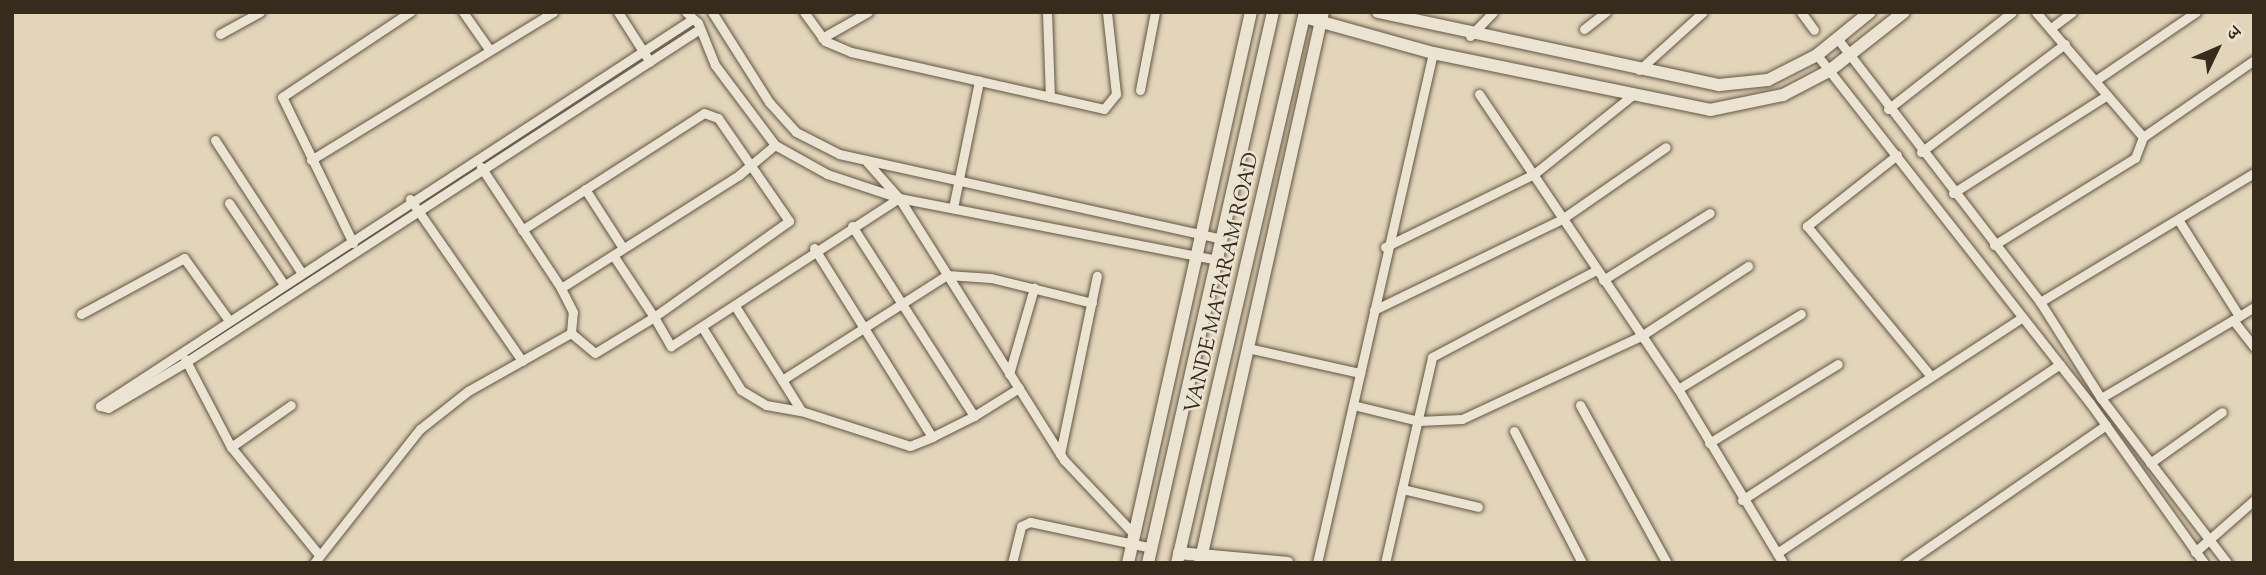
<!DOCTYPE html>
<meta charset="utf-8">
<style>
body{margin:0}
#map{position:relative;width:2266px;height:575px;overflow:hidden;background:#e2d5b9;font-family:"Sorts Mill Goudy","Noto Serif Devanagari",serif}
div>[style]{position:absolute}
.roads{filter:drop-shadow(0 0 2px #615644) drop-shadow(0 0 2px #615644)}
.street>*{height:9px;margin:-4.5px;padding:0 4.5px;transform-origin:4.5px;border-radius:4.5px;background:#ece4d2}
.secondary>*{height:12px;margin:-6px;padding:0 6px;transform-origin:6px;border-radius:6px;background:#ece4d2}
span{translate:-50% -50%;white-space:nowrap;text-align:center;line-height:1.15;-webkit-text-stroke:5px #ece4d2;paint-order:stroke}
.street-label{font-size:21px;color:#362b1d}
.frame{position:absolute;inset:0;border:14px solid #362b1d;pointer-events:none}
.north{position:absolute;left:2182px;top:14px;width:70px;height:70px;-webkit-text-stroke:5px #ece4d2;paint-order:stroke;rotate:46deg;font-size:19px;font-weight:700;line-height:28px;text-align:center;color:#362b1d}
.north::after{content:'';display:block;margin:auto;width:24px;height:32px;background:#362b1d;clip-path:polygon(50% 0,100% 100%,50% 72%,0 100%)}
</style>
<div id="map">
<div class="roads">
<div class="street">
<i style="left:463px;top:12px;width:45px;rotate:54.9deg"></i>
<i style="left:618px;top:12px;width:59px;rotate:57.4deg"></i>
<i style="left:686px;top:12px;width:16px;rotate:43deg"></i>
<i style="left:698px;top:23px;width:45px;rotate:68deg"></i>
<i style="left:715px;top:65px;width:100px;rotate:53.1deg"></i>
<i style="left:775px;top:145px;width:60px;rotate:29.1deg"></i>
<i style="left:827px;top:174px;width:76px;rotate:18.4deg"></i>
<i style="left:899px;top:198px;width:324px;rotate:11deg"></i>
<i style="left:712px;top:12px;width:107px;rotate:57.7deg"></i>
<i style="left:769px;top:102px;width:40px;rotate:48deg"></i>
<i style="left:796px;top:132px;width:48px;rotate:27.1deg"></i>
<i style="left:839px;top:154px;width:391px;rotate:12.5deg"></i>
<i style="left:804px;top:12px;width:36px;rotate:54deg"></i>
<i style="left:825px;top:41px;width:28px;rotate:23deg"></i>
<i style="left:851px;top:52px;width:259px;rotate:12.7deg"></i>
<i style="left:1104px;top:109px;width:19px;rotate:-51deg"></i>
<i style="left:1116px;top:94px;width:82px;rotate:-96.3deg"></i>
<i style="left:1047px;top:12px;width:85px;rotate:88deg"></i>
<i style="left:1801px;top:12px;width:22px;rotate:54deg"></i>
<i style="left:691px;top:20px;width:706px;rotate:146.85deg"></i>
<i style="left:100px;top:406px;width:8px;rotate:14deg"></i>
<i style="left:108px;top:408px;width:91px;rotate:-30.5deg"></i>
<i style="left:186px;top:362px;width:610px;rotate:-32.96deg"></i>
<i style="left:2051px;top:28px;width:26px;rotate:-37deg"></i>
<i style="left:1584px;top:29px;width:28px;rotate:-38deg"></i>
<i style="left:220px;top:34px;width:46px;rotate:-28.8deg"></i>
<i style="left:1470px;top:36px;width:33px;rotate:-46deg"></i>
<i style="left:822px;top:38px;width:53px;rotate:-29.5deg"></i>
<i style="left:1837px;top:38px;width:333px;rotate:52.4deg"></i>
<i style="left:2040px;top:302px;width:114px;rotate:57.6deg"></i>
<i style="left:2101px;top:398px;width:208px;rotate:52.6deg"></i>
<i style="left:1817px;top:55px;width:442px;rotate:51.9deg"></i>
<i style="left:2090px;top:403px;width:196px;rotate:54.5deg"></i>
<i style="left:1639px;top:70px;width:86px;rotate:-42.2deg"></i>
<i style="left:2096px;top:80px;width:121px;rotate:-34.2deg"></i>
<i style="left:1140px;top:90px;width:79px;rotate:-79.1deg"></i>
<i style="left:1479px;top:94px;width:356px;rotate:56deg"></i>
<i style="left:1678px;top:389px;width:203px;rotate:58.9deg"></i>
<i style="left:1888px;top:109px;width:157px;rotate:-38deg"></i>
<i style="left:2143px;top:137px;width:135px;rotate:-34.7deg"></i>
<i style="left:215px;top:140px;width:158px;rotate:56.9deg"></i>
<i style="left:1921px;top:152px;width:180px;rotate:-36.9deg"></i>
<i style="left:1897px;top:155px;width:115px;rotate:141.7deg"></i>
<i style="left:1807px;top:226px;width:193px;rotate:50.5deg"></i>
<i style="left:311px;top:160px;width:284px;rotate:-31.4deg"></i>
<i style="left:867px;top:162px;width:48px;rotate:48.4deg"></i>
<i style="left:899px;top:198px;width:310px;rotate:57.8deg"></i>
<i style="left:1064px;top:460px;width:102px;rotate:46.6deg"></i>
<i style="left:481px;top:167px;width:145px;rotate:56.5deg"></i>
<i style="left:585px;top:189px;width:70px;rotate:57.2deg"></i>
<i style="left:1953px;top:193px;width:181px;rotate:-32.4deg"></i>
<i style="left:410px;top:199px;width:197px;rotate:55.3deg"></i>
<i style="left:229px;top:203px;width:97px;rotate:56deg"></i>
<i style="left:953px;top:208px;width:130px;rotate:-78.4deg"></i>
<i style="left:2179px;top:221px;width:112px;rotate:57.7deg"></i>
<i style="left:852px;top:226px;width:226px;rotate:57.3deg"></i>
<i style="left:974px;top:416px;width:53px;rotate:-31.9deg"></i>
<i style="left:522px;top:230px;width:216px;rotate:-32.7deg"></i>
<i style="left:704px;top:113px;width:15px;rotate:20deg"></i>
<i style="left:718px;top:118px;width:125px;rotate:55.4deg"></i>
<i style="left:789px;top:221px;width:166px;rotate:144.6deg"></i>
<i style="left:654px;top:317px;width:74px;rotate:-123.5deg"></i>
<i style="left:353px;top:243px;width:162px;rotate:-115.9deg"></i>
<i style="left:282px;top:97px;width:154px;rotate:-33.6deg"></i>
<i style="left:1994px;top:245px;width:166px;rotate:-31.7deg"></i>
<i style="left:2135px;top:158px;width:22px;rotate:-69deg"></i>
<i style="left:2143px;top:137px;width:165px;rotate:-130.6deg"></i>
<i style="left:1385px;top:247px;width:166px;rotate:-26.1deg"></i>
<i style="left:1534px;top:174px;width:128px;rotate:-38.7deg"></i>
<i style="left:814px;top:248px;width:223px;rotate:58deg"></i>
<i style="left:932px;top:437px;width:47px;rotate:-26.6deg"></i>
<i style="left:1603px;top:280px;width:126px;rotate:-32.1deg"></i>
<i style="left:2040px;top:302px;width:250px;rotate:-31.1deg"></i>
<i style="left:735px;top:306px;width:88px;rotate:57.6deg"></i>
<i style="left:782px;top:380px;width:196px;rotate:-32.5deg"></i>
<i style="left:947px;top:275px;width:44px;rotate:3.9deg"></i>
<i style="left:991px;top:278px;width:104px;rotate:13.9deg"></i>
<i style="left:2254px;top:307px;width:25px;rotate:148deg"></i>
<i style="left:2233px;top:320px;width:34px;rotate:52deg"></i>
<i style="left:1374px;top:310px;width:209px;rotate:-25.8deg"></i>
<i style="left:1562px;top:219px;width:126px;rotate:-34.7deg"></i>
<i style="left:81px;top:314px;width:117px;rotate:-28.5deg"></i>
<i style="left:184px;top:258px;width:75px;rotate:54.2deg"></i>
<i style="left:702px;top:327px;width:74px;rotate:58.2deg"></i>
<i style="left:741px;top:390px;width:29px;rotate:31deg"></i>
<i style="left:766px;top:405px;width:36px;rotate:10deg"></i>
<i style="left:571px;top:333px;width:21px;rotate:-85deg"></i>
<i style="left:573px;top:312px;width:27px;rotate:-117deg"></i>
<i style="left:561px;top:288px;width:211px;rotate:-32.4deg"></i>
<i style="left:739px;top:175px;width:47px;rotate:-39.8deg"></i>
<i style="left:1252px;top:349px;width:111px;rotate:12.5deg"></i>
<i style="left:185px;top:359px;width:99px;rotate:62.4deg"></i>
<i style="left:231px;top:447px;width:139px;rotate:50.8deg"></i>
<i style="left:1009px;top:374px;width:90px;rotate:-73.8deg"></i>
<i style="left:782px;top:380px;width:36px;rotate:58deg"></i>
<i style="left:801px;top:411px;width:114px;rotate:17.8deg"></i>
<i style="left:910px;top:446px;width:24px;rotate:-22deg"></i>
<i style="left:1678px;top:389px;width:144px;rotate:-31.4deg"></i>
<i style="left:2101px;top:398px;width:153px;rotate:-30.6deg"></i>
<i style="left:1353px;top:405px;width:67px;rotate:13.8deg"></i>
<i style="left:1418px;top:421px;width:44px;rotate:-2.6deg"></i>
<i style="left:1462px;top:419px;width:197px;rotate:-24.9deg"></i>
<i style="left:1641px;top:336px;width:128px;rotate:-33.2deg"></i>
<i style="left:1580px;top:405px;width:180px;rotate:61.2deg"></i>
<i style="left:1514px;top:431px;width:148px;rotate:62.7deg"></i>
<i style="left:1709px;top:443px;width:151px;rotate:-31.5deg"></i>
<i style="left:231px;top:447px;width:73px;rotate:-35deg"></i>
<i style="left:1060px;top:454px;width:182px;rotate:-78.3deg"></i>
<i style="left:2150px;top:463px;width:88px;rotate:-35.3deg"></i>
<i style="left:1402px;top:489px;width:78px;rotate:13.3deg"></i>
<i style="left:1742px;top:500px;width:332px;rotate:-33.1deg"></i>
<i style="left:2195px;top:552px;width:79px;rotate:-41.4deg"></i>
<i style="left:1777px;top:553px;width:340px;rotate:-33.7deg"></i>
<i style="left:314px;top:563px;width:171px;rotate:-51.7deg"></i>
<i style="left:420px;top:429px;width:61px;rotate:-38.4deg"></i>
<i style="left:468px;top:391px;width:118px;rotate:-29.4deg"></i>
<i style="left:571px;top:333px;width:31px;rotate:40deg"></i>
<i style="left:595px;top:353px;width:69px;rotate:-31.4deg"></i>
<i style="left:654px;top:317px;width:34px;rotate:60deg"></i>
<i style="left:671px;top:346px;width:272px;rotate:-33deg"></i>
<i style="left:1012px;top:563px;width:38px;rotate:-76deg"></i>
<i style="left:1021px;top:526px;width:10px;rotate:-24deg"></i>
<i style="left:1030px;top:522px;width:125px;rotate:12deg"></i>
<i style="left:1317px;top:563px;width:523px;rotate:-77.19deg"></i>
<i style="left:1385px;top:563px;width:211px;rotate:-77.1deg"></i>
<i style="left:1432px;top:357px;width:186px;rotate:-27.9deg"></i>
<i style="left:1906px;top:563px;width:243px;rotate:-34.6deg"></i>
</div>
<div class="secondary">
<i style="left:1378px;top:12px;width:349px;rotate:12.1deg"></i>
<i style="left:1719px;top:85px;width:49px;rotate:-5.8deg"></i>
<i style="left:1768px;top:80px;width:55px;rotate:-27deg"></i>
<i style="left:1817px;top:55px;width:68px;rotate:-39.1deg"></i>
<i style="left:1304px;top:17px;width:134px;rotate:15.6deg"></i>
<i style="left:1433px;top:53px;width:283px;rotate:11.6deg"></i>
<i style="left:1710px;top:110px;width:75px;rotate:-11.6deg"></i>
<i style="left:1783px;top:95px;width:52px;rotate:-27.6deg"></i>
<i style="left:1829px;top:71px;width:95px;rotate:-38.2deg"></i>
<i style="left:1179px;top:553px;width:109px;rotate:5.2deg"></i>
<i style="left:1128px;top:563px;width:565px;rotate:-77.42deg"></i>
<i style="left:1148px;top:563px;width:565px;rotate:-77.22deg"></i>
<i style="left:1177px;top:563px;width:566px;rotate:-76.92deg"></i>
<i style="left:1200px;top:563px;width:565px;rotate:-77.42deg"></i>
</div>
</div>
<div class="street-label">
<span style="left:1223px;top:283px;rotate:-77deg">VANDE MATARAM ROAD</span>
</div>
<div class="frame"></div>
<div class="north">उ</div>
</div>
